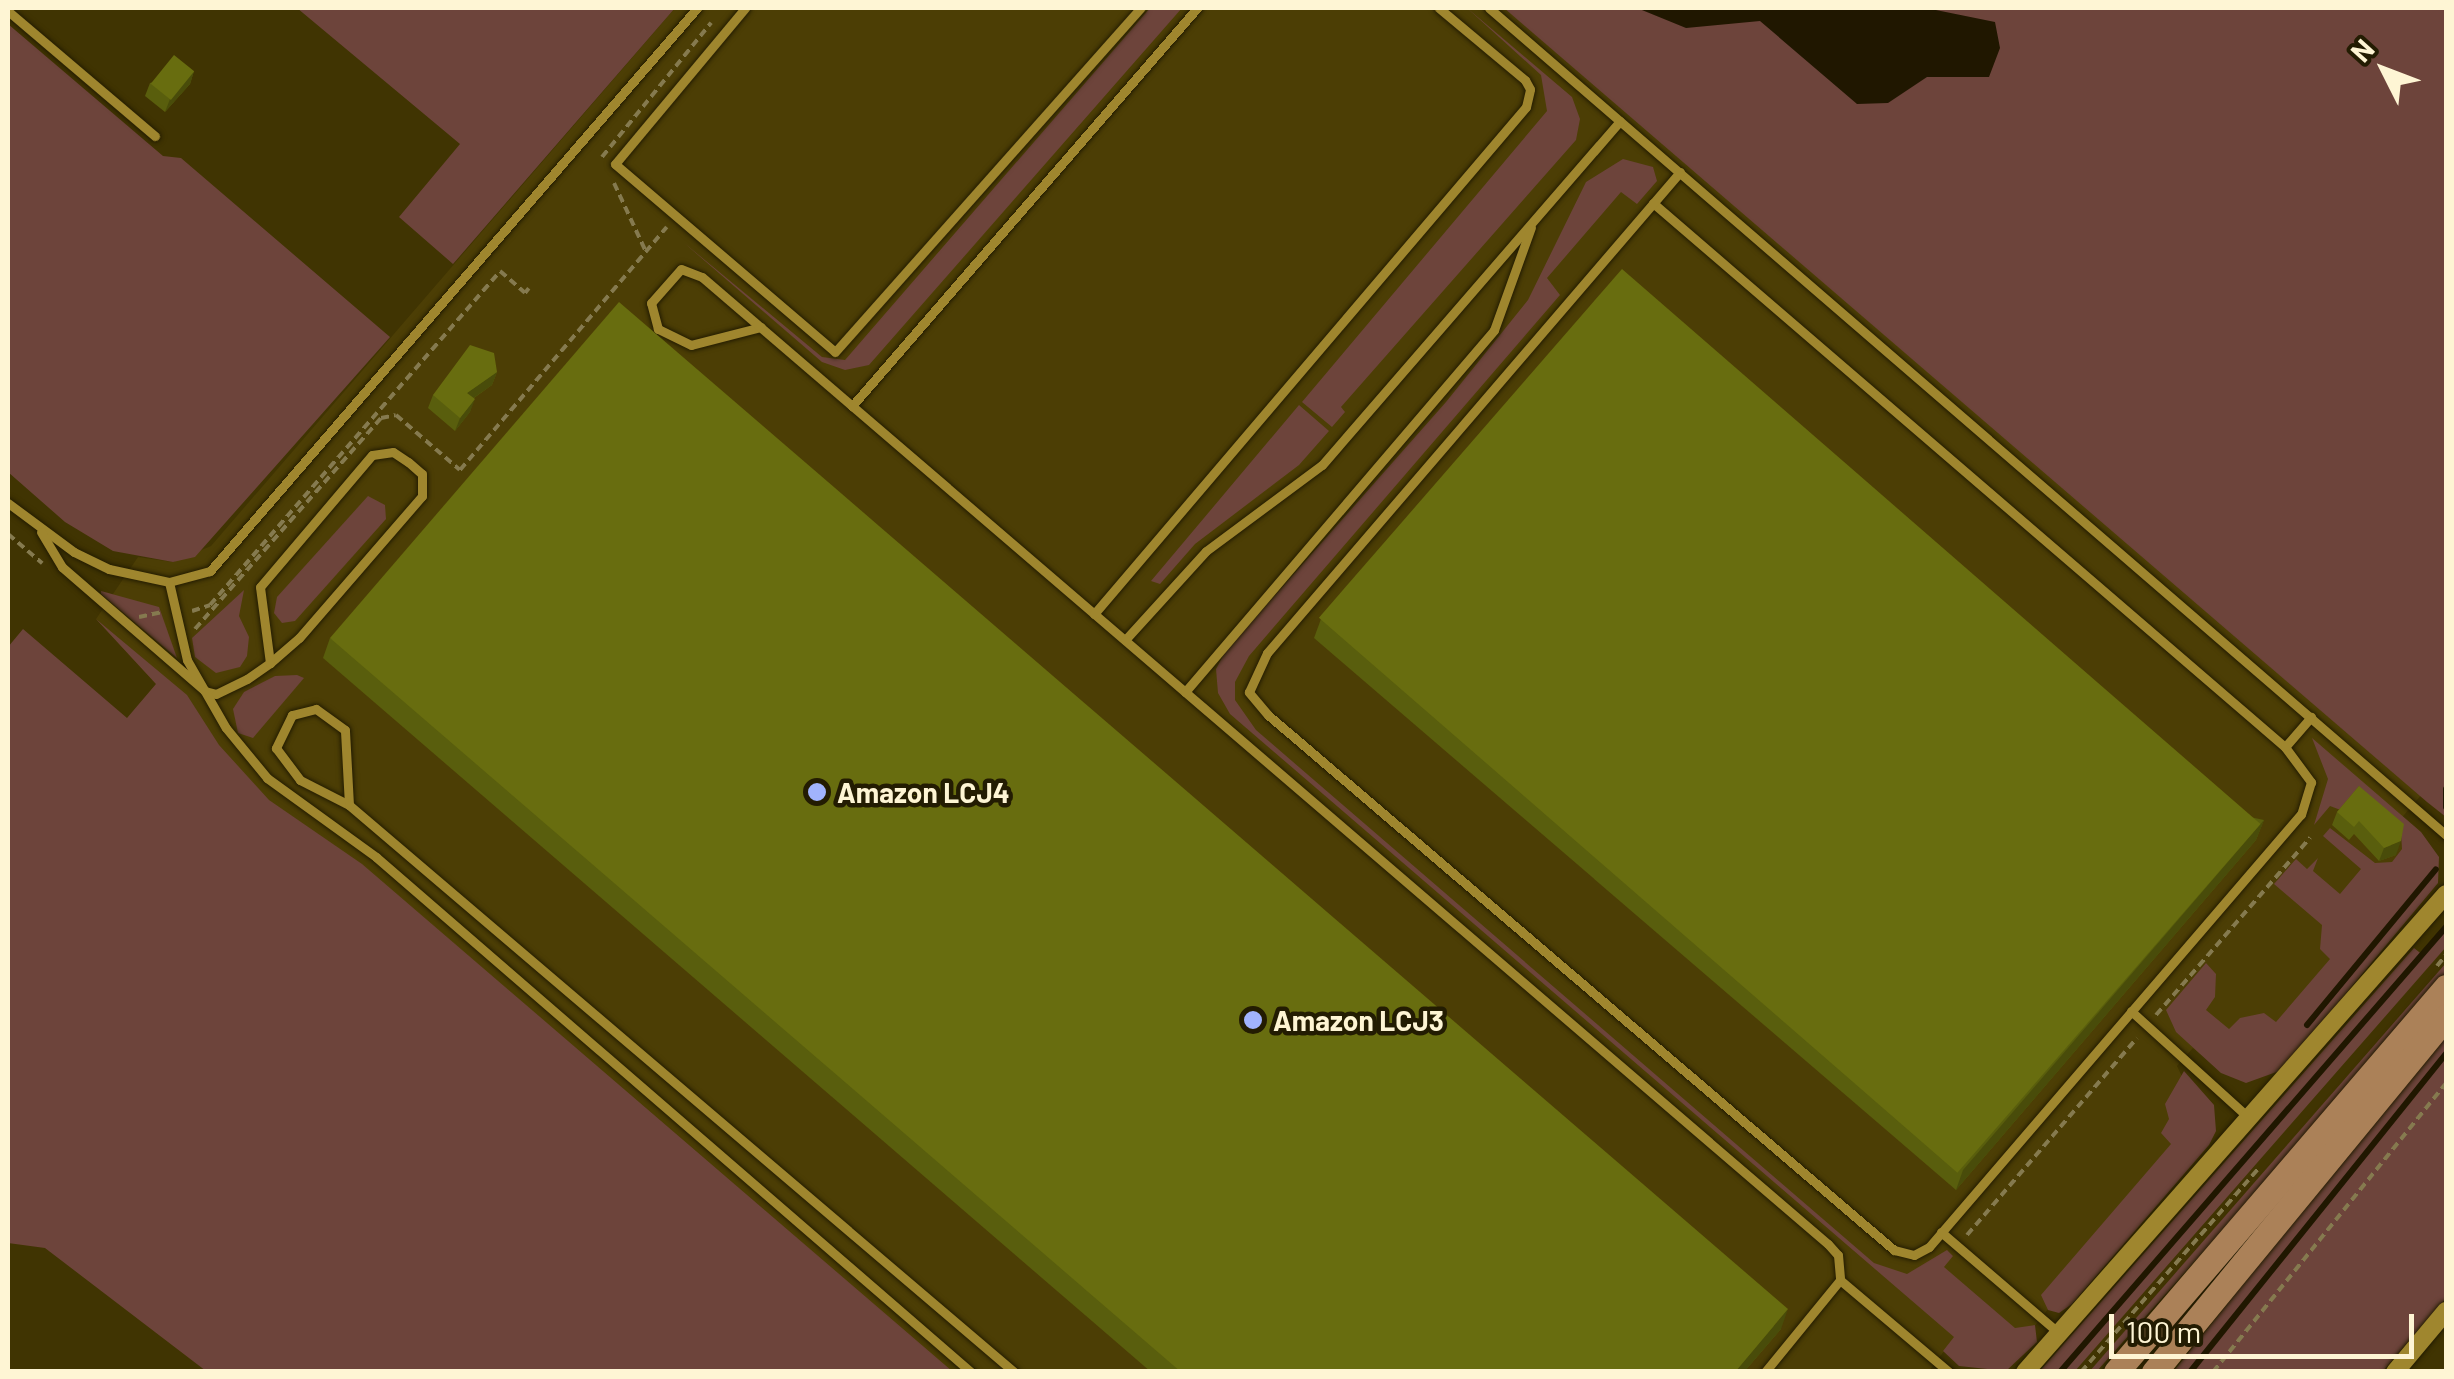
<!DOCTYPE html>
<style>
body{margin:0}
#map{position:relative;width:2454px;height:1379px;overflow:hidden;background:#403402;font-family:Barlow,sans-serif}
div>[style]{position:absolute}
.built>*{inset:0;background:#4c3e05}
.green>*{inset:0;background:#6d443b}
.water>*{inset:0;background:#201700}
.stream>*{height:6px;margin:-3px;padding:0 3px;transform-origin:3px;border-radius:3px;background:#201700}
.path>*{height:4px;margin-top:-2px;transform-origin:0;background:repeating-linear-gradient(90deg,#857a4f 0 8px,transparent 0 13px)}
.roads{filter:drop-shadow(0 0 2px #231c02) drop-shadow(0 0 2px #231c02)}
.service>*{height:9px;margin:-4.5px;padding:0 4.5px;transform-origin:4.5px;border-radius:4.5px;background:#9f862e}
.minor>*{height:18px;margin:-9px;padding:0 9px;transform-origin:9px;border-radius:9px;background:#9f862e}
.secondary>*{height:25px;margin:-12.5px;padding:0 12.5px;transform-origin:12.5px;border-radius:12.5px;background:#ab8158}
.wall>*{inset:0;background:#595e0d}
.shaded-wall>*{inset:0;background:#494c0a}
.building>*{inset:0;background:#686d0f;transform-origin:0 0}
.dots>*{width:28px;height:28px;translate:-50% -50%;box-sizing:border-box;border:5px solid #231c02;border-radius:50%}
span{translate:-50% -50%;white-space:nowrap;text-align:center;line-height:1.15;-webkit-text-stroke:9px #231c02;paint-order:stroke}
.poi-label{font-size:28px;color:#fef5d4;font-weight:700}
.left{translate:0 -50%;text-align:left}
.frame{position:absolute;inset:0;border:10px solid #fef5d4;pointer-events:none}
.north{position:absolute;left:2334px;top:20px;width:100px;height:100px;-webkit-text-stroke:8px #231c02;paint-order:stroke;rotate:312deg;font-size:28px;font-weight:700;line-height:40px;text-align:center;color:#fef5d4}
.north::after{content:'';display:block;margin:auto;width:35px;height:45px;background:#fef5d4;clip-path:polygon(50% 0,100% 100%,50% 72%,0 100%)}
.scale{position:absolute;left:2109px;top:1314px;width:305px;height:45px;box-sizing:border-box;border:5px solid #fef5d4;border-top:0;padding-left:12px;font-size:30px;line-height:35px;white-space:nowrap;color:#fef5d4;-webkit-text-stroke:8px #231c02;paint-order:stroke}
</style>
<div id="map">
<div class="built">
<i style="clip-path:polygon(675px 8px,1523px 8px,2429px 786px,2398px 822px,2433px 856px,2291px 1053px,2200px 1054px,2193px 1048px,2177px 1066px,2200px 1114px,2034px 1327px,1954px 1338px,1929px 1371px,911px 1371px,127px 719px,156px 684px,96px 619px,138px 557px,173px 562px,211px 546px)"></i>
</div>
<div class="green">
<i style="clip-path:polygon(297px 8px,675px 8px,453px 264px,399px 217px,460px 144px)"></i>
<i style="clip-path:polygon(1150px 8px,1182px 8px,869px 365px,845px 370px,822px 362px,683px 242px,822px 357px,845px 360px)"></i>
<i style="clip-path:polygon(1467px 8px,1572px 97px,1580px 119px,1576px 140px,1341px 407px,1345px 412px,1332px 427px,1302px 402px,1547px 111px,1541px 75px)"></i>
<i style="clip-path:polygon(1504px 8px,2446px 8px,2446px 817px,2427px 802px)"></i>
<i style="clip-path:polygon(8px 24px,163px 156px,181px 158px,390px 337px,195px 557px,173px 562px,113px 551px,65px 522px,8px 472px)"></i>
<i style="clip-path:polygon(1623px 159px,1653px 167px,1657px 181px,1637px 204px,1621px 192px,1547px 278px,1560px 295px,1249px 656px,1235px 682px,1235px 700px,1256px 730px,1874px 1263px,1907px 1274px,1947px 1250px,1953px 1256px,1944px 1267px,2015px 1328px,2035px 1325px,2037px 1342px,2006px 1371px,1959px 1366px,1943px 1351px,1954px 1337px,1230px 714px,1218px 693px,1216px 669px,1225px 652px,1446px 402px,1528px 300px,1586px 182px)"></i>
<i style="clip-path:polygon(1299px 405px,1329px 431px,1299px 465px,1195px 544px,1160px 584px,1151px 581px)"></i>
<i style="clip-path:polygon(368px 496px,385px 505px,386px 519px,295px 621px,282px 623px,274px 613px,277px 597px)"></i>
<i style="clip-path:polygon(244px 590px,239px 616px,249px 637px,247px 656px,240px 667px,216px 673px,195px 657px,192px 638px)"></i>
<i style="clip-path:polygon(101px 591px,159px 607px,177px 658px,101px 594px)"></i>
<i style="clip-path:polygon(96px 619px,187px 695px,219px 745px,269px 800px,362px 864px,952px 1371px,206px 1371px,45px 1248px,8px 1243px,8px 647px,23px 629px,127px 718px,156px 684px)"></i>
<i style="clip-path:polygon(297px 675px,304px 678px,253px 738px,238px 733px,233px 709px,244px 692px,275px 676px)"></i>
<i style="clip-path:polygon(2312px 738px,2421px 832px,2439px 857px,2438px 883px,2282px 1070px,2246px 1083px,2221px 1073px,2176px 1032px,2166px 1010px,2206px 963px,2216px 974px,2215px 997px,2206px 1010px,2229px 1029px,2240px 1018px,2264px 1013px,2276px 1022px,2330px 959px,2320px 949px,2322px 925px,2274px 884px,2296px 859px,2307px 869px,2318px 858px,2313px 871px,2340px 894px,2361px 869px,2323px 836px,2330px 828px,2375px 863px,2392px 862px,2402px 849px,2401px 833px,2330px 806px,2314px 825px,2328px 779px)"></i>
<i style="clip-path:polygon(2446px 929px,2446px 947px,2075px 1371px,2039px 1372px,2414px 948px,2424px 956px)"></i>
<i style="clip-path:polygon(2446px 963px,2446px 973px,2347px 1091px,2097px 1371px,2089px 1372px)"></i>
<i style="clip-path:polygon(2446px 1029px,2446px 1298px,2383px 1371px,2173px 1372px)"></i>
<i style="clip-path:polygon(2184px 1071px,2214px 1105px,2216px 1131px,2209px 1145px,2072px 1304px,2059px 1313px,2048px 1310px,2041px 1295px,2171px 1144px,2161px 1133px,2169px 1119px,2165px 1104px)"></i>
</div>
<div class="water">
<i style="clip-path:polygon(1637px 8px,1926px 8px,1995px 22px,2000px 48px,1989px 77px,1927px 77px,1888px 103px,1857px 104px,1760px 21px,1686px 28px)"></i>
</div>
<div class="stream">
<i style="left:2446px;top:789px;width:18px;rotate:90deg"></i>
<i style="left:2307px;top:1025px;width:202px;rotate:-50.4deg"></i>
<i style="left:2060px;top:1372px;width:589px;rotate:-49.06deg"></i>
<i style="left:2190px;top:1372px;width:408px;rotate:-51.2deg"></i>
</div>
<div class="path">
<i style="left:602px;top:157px;width:173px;rotate:-50.9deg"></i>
<i style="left:614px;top:183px;width:76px;rotate:65.1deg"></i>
<i style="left:8px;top:534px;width:45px;rotate:40.5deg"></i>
<i style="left:192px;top:611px;width:19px;rotate:-18deg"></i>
<i style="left:210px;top:605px;width:442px;rotate:-49deg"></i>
<i style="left:500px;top:271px;width:33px;rotate:41deg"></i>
<i style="left:525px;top:293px;width:6px;rotate:-51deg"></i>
<i style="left:139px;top:617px;width:25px;rotate:-12deg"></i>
<i style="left:195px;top:629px;width:281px;rotate:-48.6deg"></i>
<i style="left:381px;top:418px;width:15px;rotate:-11deg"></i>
<i style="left:396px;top:415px;width:84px;rotate:40.7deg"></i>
<i style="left:460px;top:470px;width:319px;rotate:-49.6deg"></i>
<i style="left:2437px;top:966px;width:14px;rotate:-51deg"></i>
<i style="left:2156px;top:1015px;width:235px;rotate:-49deg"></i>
<i style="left:1967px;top:1235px;width:260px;rotate:-49.2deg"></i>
<i style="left:2081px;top:1372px;width:271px;rotate:-48.9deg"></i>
<i style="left:2213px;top:1372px;width:371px;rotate:-51.1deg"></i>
</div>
<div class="roads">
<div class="service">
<i style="left:745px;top:8px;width:203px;rotate:129.8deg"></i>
<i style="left:615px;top:164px;width:289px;rotate:40.5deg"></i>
<i style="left:835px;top:352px;width:460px;rotate:-48.4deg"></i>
<i style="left:1489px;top:8px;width:1265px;rotate:40.83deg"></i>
<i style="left:8px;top:11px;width:193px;rotate:40.4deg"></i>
<i style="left:1653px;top:203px;width:834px;rotate:40.72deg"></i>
<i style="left:2285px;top:747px;width:44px;rotate:53.4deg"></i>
<i style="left:2311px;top:782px;width:34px;rotate:107deg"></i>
<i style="left:2301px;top:814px;width:571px;rotate:130.67deg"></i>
<i style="left:1929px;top:1247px;width:17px;rotate:152deg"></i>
<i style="left:1914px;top:1255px;width:21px;rotate:-166deg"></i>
<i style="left:1894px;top:1250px;width:823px;rotate:-139.48deg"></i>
<i style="left:1268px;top:715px;width:30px;rotate:-130deg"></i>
<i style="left:1249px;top:692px;width:43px;rotate:-65.2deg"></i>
<i style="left:1267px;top:653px;width:634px;rotate:-49.35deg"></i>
<i style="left:761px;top:327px;width:72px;rotate:165.6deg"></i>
<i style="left:691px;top:345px;width:37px;rotate:-154deg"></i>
<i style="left:658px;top:329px;width:27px;rotate:-105deg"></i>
<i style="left:651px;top:303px;width:45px;rotate:-48.6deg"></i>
<i style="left:681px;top:269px;width:22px;rotate:21deg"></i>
<i style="left:702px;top:277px;width:1484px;rotate:40.66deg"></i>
<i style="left:1828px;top:1244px;width:15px;rotate:48deg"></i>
<i style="left:1838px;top:1255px;width:25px;rotate:85deg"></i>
<i style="left:1840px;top:1280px;width:119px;rotate:129.2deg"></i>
<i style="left:852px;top:406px;width:527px;rotate:-49.08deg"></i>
<i style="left:8px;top:503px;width:82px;rotate:36.6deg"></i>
<i style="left:74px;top:552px;width:39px;rotate:26deg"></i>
<i style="left:109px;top:569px;width:61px;rotate:12.2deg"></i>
<i style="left:169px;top:582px;width:42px;rotate:-15deg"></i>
<i style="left:210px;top:571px;width:744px;rotate:-49.14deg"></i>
<i style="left:41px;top:532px;width:41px;rotate:59deg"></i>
<i style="left:62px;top:567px;width:189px;rotate:40.9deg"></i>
<i style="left:205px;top:691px;width:11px;rotate:15deg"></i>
<i style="left:216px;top:694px;width:34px;rotate:-26deg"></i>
<i style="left:247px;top:679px;width:28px;rotate:-35deg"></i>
<i style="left:270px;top:663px;width:38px;rotate:-41deg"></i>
<i style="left:299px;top:638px;width:188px;rotate:-49.1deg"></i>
<i style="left:422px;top:496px;width:22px;rotate:-90deg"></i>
<i style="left:422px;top:474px;width:18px;rotate:-139deg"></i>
<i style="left:408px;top:462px;width:18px;rotate:-146deg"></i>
<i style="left:393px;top:452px;width:21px;rotate:172deg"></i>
<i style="left:372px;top:455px;width:173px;rotate:130.3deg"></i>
<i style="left:260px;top:587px;width:77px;rotate:82.5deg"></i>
<i style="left:169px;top:582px;width:80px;rotate:77deg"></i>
<i style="left:187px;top:660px;width:78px;rotate:60.2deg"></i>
<i style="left:226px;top:728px;width:65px;rotate:50.6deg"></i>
<i style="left:267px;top:778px;width:135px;rotate:35.9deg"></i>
<i style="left:376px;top:857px;width:787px;rotate:40.88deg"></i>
<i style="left:1094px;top:614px;width:666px;rotate:-49.57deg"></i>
<i style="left:1526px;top:107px;width:18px;rotate:-77deg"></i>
<i style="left:1530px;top:89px;width:10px;rotate:-119deg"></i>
<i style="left:1525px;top:80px;width:112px;rotate:-140.1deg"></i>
<i style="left:1125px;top:640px;width:120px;rotate:-47.7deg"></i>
<i style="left:1206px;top:551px;width:144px;rotate:-36.6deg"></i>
<i style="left:1322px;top:465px;width:455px;rotate:-49.1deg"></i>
<i style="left:1185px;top:692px;width:476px;rotate:-49.5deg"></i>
<i style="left:1494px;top:330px;width:109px;rotate:-70.2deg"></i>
<i style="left:2285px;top:747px;width:40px;rotate:-49deg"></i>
<i style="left:349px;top:805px;width:75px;rotate:-93.1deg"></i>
<i style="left:345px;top:730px;width:36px;rotate:-144deg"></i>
<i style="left:316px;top:709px;width:25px;rotate:166deg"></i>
<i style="left:292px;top:715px;width:37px;rotate:116deg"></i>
<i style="left:276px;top:748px;width:40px;rotate:53deg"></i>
<i style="left:300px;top:780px;width:55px;rotate:27deg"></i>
<i style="left:349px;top:805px;width:874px;rotate:40.45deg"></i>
<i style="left:2131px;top:1011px;width:161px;rotate:42.2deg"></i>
<i style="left:1941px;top:1232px;width:155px;rotate:40.6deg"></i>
<i style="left:1840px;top:1280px;width:143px;rotate:40.2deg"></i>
</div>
<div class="minor">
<i style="left:2025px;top:1372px;width:637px;rotate:-48.63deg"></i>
<i style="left:2395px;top:1372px;width:80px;rotate:-50.1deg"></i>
</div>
<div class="secondary">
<i style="left:2116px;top:1372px;width:507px;rotate:-49.4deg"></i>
<i style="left:2154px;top:1372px;width:460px;rotate:-50.6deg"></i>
</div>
</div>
<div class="wall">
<i style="clip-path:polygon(194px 71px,190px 84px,165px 112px,145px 96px,150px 83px)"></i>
<i style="clip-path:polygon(497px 372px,492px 385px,474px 398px,470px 412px,455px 431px,428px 408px,433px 395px)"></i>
<i style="clip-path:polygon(1321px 619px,2264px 820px,2256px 840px,1956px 1190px,1314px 638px)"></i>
<i style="clip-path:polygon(330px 638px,1781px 1329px,1744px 1372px,1151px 1372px,323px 658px)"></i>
<i style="clip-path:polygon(2359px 786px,2396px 855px,2379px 861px,2354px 834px,2349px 840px,2332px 825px,2337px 812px)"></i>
</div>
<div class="shaded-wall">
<i style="clip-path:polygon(194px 71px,190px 84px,165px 112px,170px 99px)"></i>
<i style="clip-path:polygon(497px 372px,492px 385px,462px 406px,467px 393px)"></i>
<i style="clip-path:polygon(475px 399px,470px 412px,455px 431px,460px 418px)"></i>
<i style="clip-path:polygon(2264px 820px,2256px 840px,1956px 1190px,1963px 1170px)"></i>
<i style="clip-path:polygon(2401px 841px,2396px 855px,2379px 861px,2384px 848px)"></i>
<i style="clip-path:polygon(1788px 1309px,1781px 1329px,1744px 1372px,1735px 1372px)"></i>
</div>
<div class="building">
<i style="left:174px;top:55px;width:26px;height:37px;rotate:39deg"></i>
<i style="left:1622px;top:269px;width:846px;height:462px;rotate:41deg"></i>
<i style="clip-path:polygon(619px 302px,1788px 1309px,1735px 1372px,1181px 1372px,330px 638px)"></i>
<i style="clip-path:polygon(470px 345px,494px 353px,497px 372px,467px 393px,475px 399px,460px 418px,433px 395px)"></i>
<i style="clip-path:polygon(2359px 786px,2404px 824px,2401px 841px,2384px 848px,2359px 821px,2354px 827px,2337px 812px)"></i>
</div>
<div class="dots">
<i style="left:817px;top:792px;background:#a1b3fd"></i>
<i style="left:1253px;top:1020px;background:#a1b3fd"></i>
</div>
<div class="poi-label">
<span class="left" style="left:837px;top:792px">Amazon LCJ4</span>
<span class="left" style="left:1273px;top:1020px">Amazon LCJ3</span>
</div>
<div class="frame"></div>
<div class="north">N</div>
<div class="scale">100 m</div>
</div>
